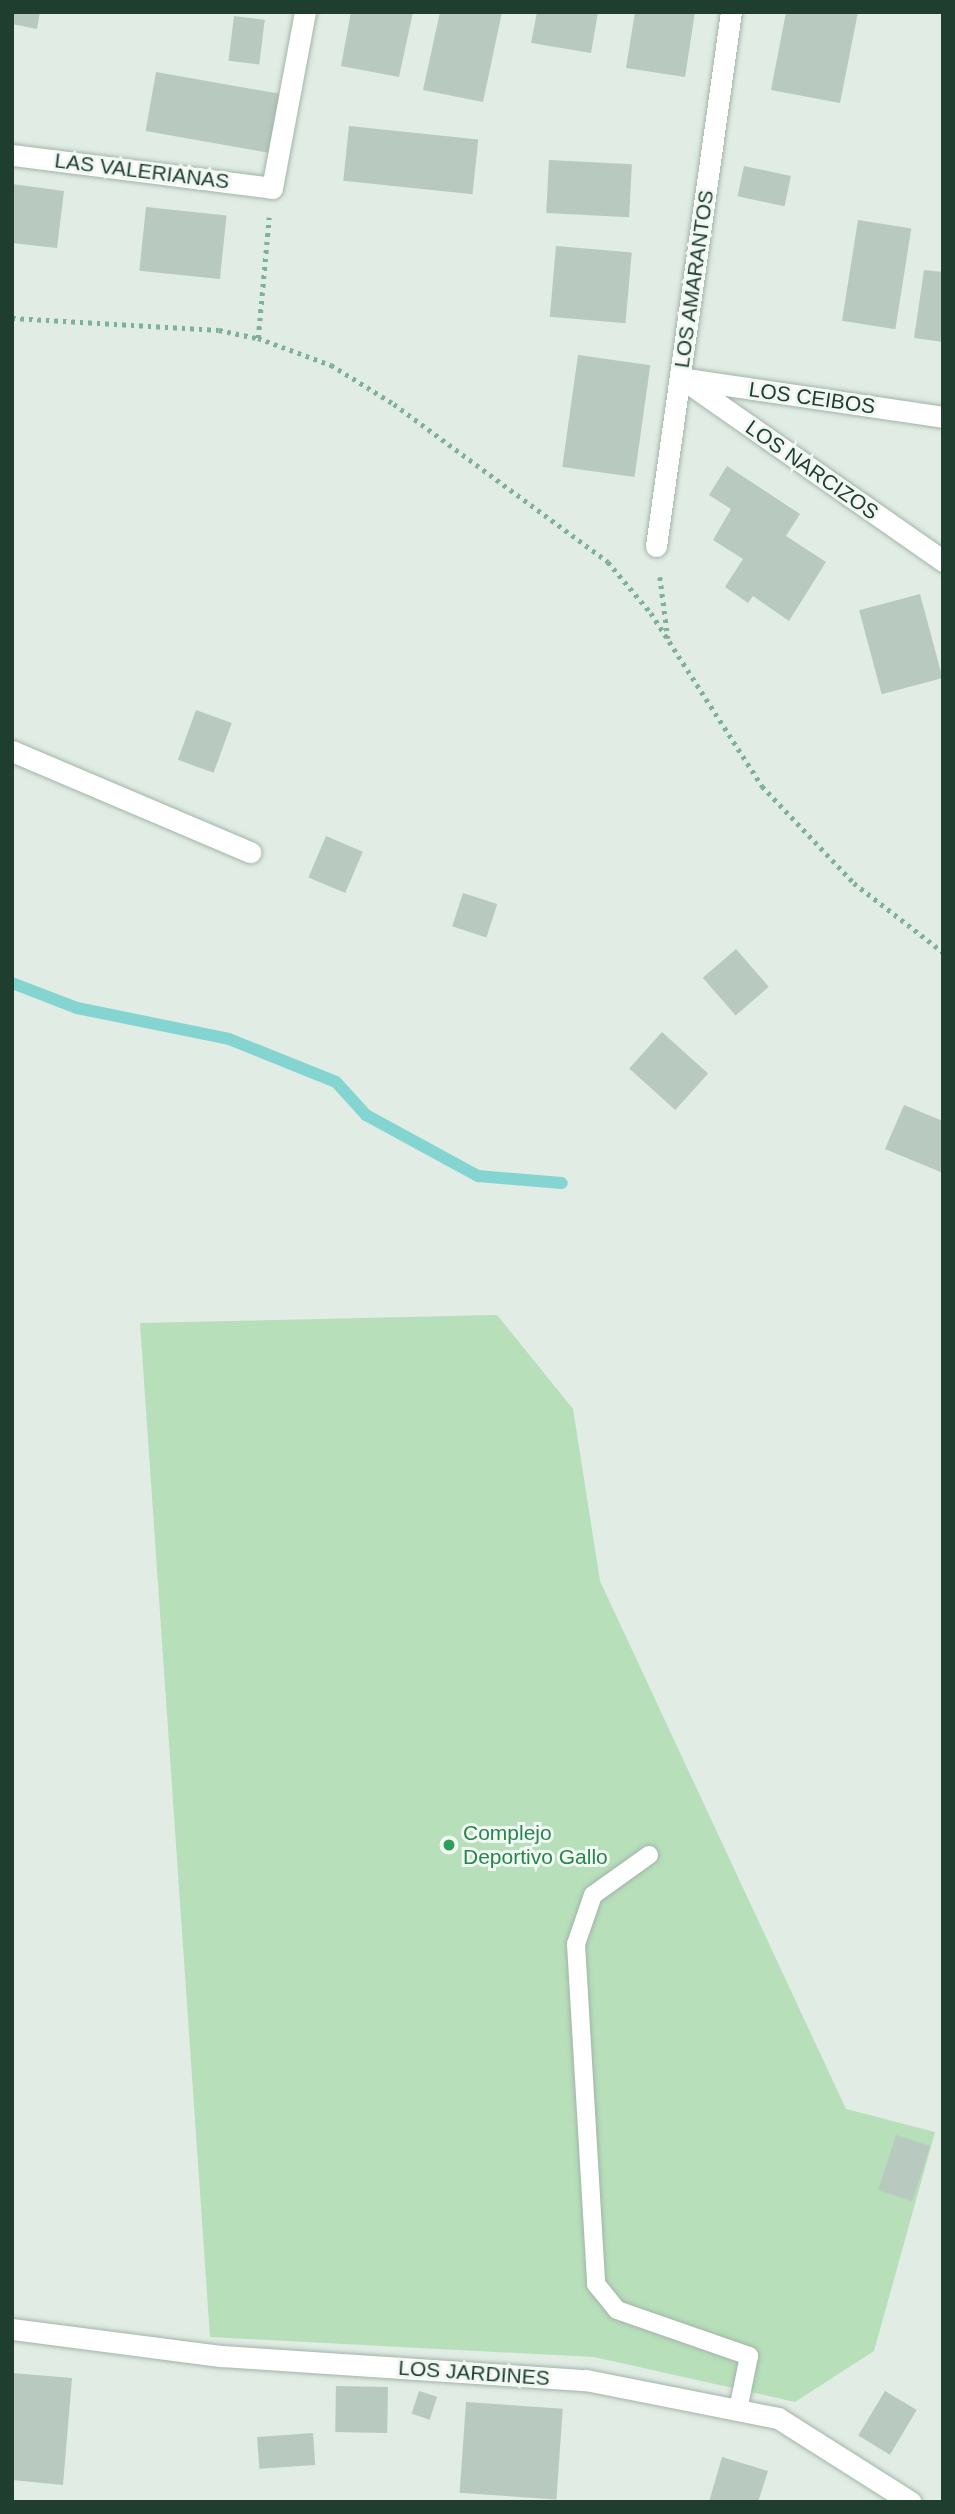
<!DOCTYPE html>
<style>
body{margin:0}
#map{position:relative;width:955px;height:2514px;overflow:hidden;background:#e0ece4;font-family:Helvetica,sans-serif}
div>[style]{position:absolute}
.green>*{inset:0;background:#b7dfb9}
.stream>*{height:12px;margin:-6px;padding:0 6px;transform-origin:6px;border-radius:6px;background:#84d5d1}
.building>*{inset:0;background:#b8cabf;transform-origin:0 0}
.path>*{height:4.5px;margin-top:-2.25px;transform-origin:0;background:repeating-linear-gradient(90deg,#7eb297 0 3.5px,transparent 0 8.5px)}
.roads{filter:drop-shadow(0 0 2px #a2b4aa) drop-shadow(0 0 2px #a2b4aa)}
.service>*{height:18px;margin:-9px;padding:0 9px;transform-origin:9px;border-radius:9px;background:#fff}
.minor>*{height:21px;margin:-10.5px;padding:0 10.5px;transform-origin:10.5px;border-radius:10.5px;background:#fff}
.dots>*{width:19px;height:19px;translate:-50% -50%;box-sizing:border-box;border:4px solid #f1f8f3;border-radius:50%}
span{translate:-50% -50%;white-space:nowrap;text-align:center;line-height:1.15;-webkit-text-stroke:6px #f1f8f3;paint-order:stroke}
.street-label{font-size:21px;color:#1f3e2f}
.leisure-label{font-size:21px;color:#27864d}
.left{translate:0 -50%;text-align:left}
.frame{position:absolute;inset:0;border:14px solid #1f3e2f;pointer-events:none}
</style>
<div id="map">
<div class="green">
<i style="clip-path:polygon(497px 1315px,573px 1409px,600px 1581px,846px 2109px,935px 2132px,874px 2351px,795px 2402px,594px 2357px,210px 2337px,140px 1323px)"></i>
</div>
<div class="stream">
<i style="left:12px;top:983px;width:70px;rotate:21deg"></i>
<i style="left:77px;top:1008px;width:155px;rotate:11.5deg"></i>
<i style="left:229px;top:1039px;width:115px;rotate:21.9deg"></i>
<i style="left:336px;top:1082px;width:45px;rotate:47.7deg"></i>
<i style="left:366px;top:1115px;width:128px;rotate:28.6deg"></i>
<i style="left:478px;top:1176px;width:84px;rotate:4.8deg"></i>
</div>
<div class="building">
<i style="clip-path:polygon(12px 12px,40px 12px,37px 29px,12px 24px)"></i>
<i style="clip-path:polygon(351px 12px,413px 12px,399px 77px,341px 66px)"></i>
<i style="clip-path:polygon(440px 12px,502px 12px,483px 102px,423px 90px)"></i>
<i style="clip-path:polygon(537px 12px,598px 12px,591px 53px,531px 43px)"></i>
<i style="clip-path:polygon(635px 12px,695px 12px,685px 77px,626px 68px)"></i>
<i style="clip-path:polygon(786px 12px,858px 12px,840px 103px,771px 90px)"></i>
<i style="left:234px;top:16px;width:31px;height:45px;rotate:7deg"></i>
<i style="left:156px;top:72px;width:131px;height:60px;rotate:10deg"></i>
<i style="left:349px;top:126px;width:130px;height:55px;rotate:6deg"></i>
<i style="left:549px;top:160px;width:83px;height:53px;rotate:3deg"></i>
<i style="left:744px;top:166px;width:48px;height:31px;rotate:12deg"></i>
<i style="clip-path:polygon(12px 184px,64px 191px,57px 248px,12px 243px)"></i>
<i style="left:146px;top:207px;width:81px;height:64px;rotate:6deg"></i>
<i style="left:858px;top:220px;width:54px;height:102px;rotate:9deg"></i>
<i style="left:556px;top:246px;width:76px;height:71px;rotate:5deg"></i>
<i style="clip-path:polygon(924px 270px,943px 272px,943px 342px,914px 338px)"></i>
<i style="left:578px;top:355px;width:73px;height:113px;rotate:8deg"></i>
<i style="clip-path:polygon(727px 466px,800px 514px,786px 536px,826px 562px,789px 621px,753px 596px,748px 603px,725px 587px,743px 559px,713px 540px,731px 509px,709px 495px)"></i>
<i style="left:920px;top:594px;width:87px;height:63px;rotate:75deg"></i>
<i style="left:196px;top:710px;width:38px;height:53px;rotate:20deg"></i>
<i style="left:326px;top:836px;width:40px;height:45px;rotate:23deg"></i>
<i style="left:463px;top:893px;width:36px;height:35px;rotate:18deg"></i>
<i style="left:736px;top:949px;width:50px;height:44px;rotate:49deg"></i>
<i style="left:662px;top:1032px;width:62px;height:49px;rotate:42deg"></i>
<i style="clip-path:polygon(904px 1105px,943px 1121px,943px 1173px,885px 1149px)"></i>
<i style="left:896px;top:2135px;width:36px;height:58px;rotate:18deg"></i>
<i style="clip-path:polygon(12px 2373px,72px 2378px,63px 2485px,12px 2480px)"></i>
<i style="left:336px;top:2386px;width:52px;height:46px;rotate:1deg"></i>
<i style="left:419px;top:2391px;width:19px;height:24px;rotate:18deg"></i>
<i style="left:885px;top:2391px;width:37px;height:52px;rotate:31deg"></i>
<i style="left:466px;top:2402px;width:97px;height:91px;rotate:4deg"></i>
<i style="left:313px;top:2433px;width:32px;height:56px;rotate:86deg"></i>
<i style="clip-path:polygon(722px 2457px,768px 2471px,758px 2502px,709px 2502px)"></i>
</div>
<div class="path">
<i style="left:12px;top:318px;width:207px;rotate:3.3deg"></i>
<i style="left:219px;top:330px;width:40px;rotate:12deg"></i>
<i style="left:258px;top:338px;width:78px;rotate:20.3deg"></i>
<i style="left:331px;top:365px;width:74px;rotate:31.8deg"></i>
<i style="left:394px;top:404px;width:266px;rotate:36.4deg"></i>
<i style="left:608px;top:562px;width:67px;rotate:49.9deg"></i>
<i style="left:651px;top:613px;width:206px;rotate:57.3deg"></i>
<i style="left:762px;top:786px;width:134px;rotate:46.5deg"></i>
<i style="left:854px;top:883px;width:113px;rotate:37.8deg"></i>
<i style="left:258px;top:338px;width:121px;rotate:-84.8deg"></i>
<i style="left:660px;top:577px;width:62px;rotate:82.5deg"></i>
</div>
<div class="roads">
<div class="service">
<i style="left:649px;top:1855px;width:69px;rotate:144.5deg"></i>
<i style="left:593px;top:1895px;width:52px;rotate:109.1deg"></i>
<i style="left:576px;top:1944px;width:341px;rotate:86.6deg"></i>
<i style="left:596px;top:2284px;width:33px;rotate:51deg"></i>
<i style="left:617px;top:2310px;width:140px;rotate:19.2deg"></i>
<i style="left:749px;top:2356px;width:55px;rotate:101.5deg"></i>
</div>
<div class="minor">
<i style="left:12px;top:155px;width:262px;rotate:7.2deg"></i>
<i style="left:272px;top:188px;width:179px;rotate:-79.4deg"></i>
<i style="left:681px;top:378px;width:320px;rotate:34.9deg"></i>
<i style="left:686px;top:379px;width:260px;rotate:8.4deg"></i>
<i style="left:656px;top:546px;width:539px;rotate:-82.01deg"></i>
<i style="left:12px;top:751px;width:259px;rotate:23deg"></i>
<i style="left:12px;top:2329px;width:211px;rotate:7.4deg"></i>
<i style="left:221px;top:2356px;width:366px;rotate:3.8deg"></i>
<i style="left:586px;top:2380px;width:196px;rotate:11.2deg"></i>
<i style="left:778px;top:2418px;width:157px;rotate:32.3deg"></i>
</div>
</div>
<div class="dots">
<i style="left:449px;top:1845px;background:#2e9e5b"></i>
</div>
<div class="street-label">
<span style="left:142px;top:171px;rotate:7deg">LAS VALERIANAS</span>
<span style="left:694px;top:279px;rotate:-82deg">LOS AMARANTOS</span>
<span style="left:812px;top:398px;rotate:8deg">LOS CEIBOS</span>
<span style="left:812px;top:470px;rotate:35deg">LOS NARCIZOS</span>
<span style="left:474px;top:2373px;rotate:4deg">LOS JARDINES</span>
</div>
<div class="leisure-label">
<span class="left" style="left:463px;top:1845px">Complejo<br>Deportivo Gallo</span>
</div>
<div class="frame"></div>
</div>
